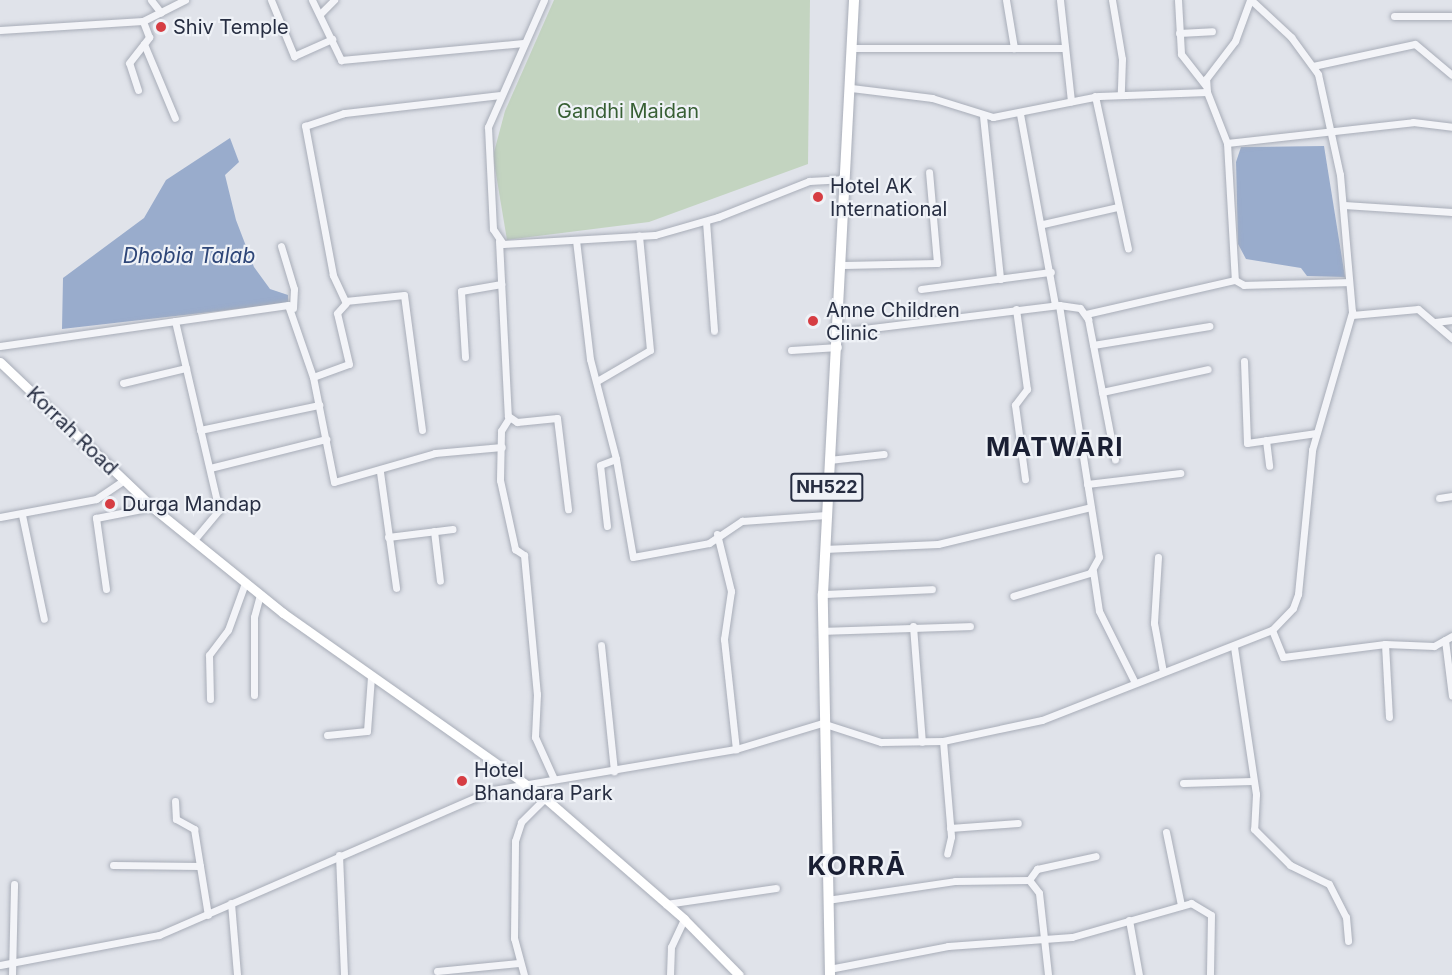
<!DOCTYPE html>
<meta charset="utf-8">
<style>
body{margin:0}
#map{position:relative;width:1452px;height:975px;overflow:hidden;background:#e0e3ea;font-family:Inter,sans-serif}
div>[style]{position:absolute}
.green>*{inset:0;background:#c3d4c0}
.water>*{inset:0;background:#99accc}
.roads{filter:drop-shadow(0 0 2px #a8adb8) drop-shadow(0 0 2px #a8adb8)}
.minor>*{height:7px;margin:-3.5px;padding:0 3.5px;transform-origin:3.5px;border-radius:3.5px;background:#f3f4f8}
.major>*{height:9px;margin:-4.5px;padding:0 4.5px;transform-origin:4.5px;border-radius:4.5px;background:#fff}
.highway>*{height:10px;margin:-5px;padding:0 5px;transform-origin:5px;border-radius:5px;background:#fff}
.dots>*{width:16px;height:16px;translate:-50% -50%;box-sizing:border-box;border:3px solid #eff2f7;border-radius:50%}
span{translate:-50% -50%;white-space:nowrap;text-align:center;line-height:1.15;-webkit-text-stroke:4.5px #eff2f7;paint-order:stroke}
.shield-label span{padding:2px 4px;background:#eff2f7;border:2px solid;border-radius:4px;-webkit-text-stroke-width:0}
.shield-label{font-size:18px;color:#272e42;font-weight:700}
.poi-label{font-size:20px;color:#272e42}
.left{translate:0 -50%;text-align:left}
.park-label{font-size:20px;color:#375f34}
.street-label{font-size:20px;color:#272e42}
.water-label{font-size:21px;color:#2f4779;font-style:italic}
.district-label{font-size:26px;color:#1a1f33;font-weight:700;letter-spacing:1.5px}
</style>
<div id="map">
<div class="green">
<i style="clip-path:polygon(554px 0,810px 0,808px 164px,649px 222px,507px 240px,493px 156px,505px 111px)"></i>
</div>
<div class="water">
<i style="clip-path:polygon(230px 138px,239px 162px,225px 175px,236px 220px,254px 267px,270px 289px,288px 295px,288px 303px,62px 329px,63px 278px,144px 218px,166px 180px)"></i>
<i style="clip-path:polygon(1324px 146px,1345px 277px,1307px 276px,1301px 268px,1246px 259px,1238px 244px,1236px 162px,1241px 147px)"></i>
</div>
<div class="roads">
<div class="minor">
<i style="left:151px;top:0;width:16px;rotate:52deg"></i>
<i style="left:271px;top:0;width:61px;rotate:67.7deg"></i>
<i style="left:294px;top:56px;width:42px;rotate:-24.1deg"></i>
<i style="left:312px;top:0;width:67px;rotate:64.2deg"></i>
<i style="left:341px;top:60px;width:183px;rotate:-5.3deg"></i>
<i style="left:544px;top:0;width:139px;rotate:113.8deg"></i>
<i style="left:488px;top:127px;width:102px;rotate:87.2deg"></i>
<i style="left:493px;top:229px;width:18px;rotate:56deg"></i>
<i style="left:503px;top:244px;width:152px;rotate:-3.4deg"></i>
<i style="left:655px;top:235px;width:66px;rotate:-15.9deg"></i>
<i style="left:718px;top:217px;width:98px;rotate:-21.6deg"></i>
<i style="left:809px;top:181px;width:36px;rotate:-3deg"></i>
<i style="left:1006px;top:0;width:49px;rotate:80.5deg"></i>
<i style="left:1060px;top:0;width:102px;rotate:83.8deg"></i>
<i style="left:1112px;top:0;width:60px;rotate:80.4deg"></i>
<i style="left:1122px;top:59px;width:35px;rotate:92deg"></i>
<i style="left:1178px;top:0;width:54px;rotate:86.8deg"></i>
<i style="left:1181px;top:54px;width:39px;rotate:52deg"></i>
<i style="left:320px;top:14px;width:20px;rotate:-45deg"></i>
<i style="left:1394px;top:16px;width:58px"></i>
<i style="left:0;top:30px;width:143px;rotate:-3.6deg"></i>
<i style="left:143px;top:21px;width:47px;rotate:-26.6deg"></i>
<i style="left:1179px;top:33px;width:33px;rotate:-3deg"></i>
<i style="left:144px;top:44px;width:80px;rotate:67.3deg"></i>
<i style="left:854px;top:48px;width:211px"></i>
<i style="left:1313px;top:66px;width:104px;rotate:-12.2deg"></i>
<i style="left:1415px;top:44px;width:48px;rotate:40deg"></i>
<i style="left:851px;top:88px;width:82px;rotate:7deg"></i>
<i style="left:932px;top:98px;width:64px;rotate:17.3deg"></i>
<i style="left:993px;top:117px;width:108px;rotate:-11.2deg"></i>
<i style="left:1099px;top:96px;width:108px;rotate:-2.1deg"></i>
<i style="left:1207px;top:92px;width:55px;rotate:68.6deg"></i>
<i style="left:1227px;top:143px;width:137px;rotate:86.7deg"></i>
<i style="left:1235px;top:280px;width:10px;rotate:29deg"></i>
<i style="left:1244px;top:285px;width:105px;rotate:-1.6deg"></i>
<i style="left:138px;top:90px;width:28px;rotate:-108deg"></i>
<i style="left:129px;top:63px;width:33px;rotate:-52deg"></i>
<i style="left:149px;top:37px;width:17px;rotate:-111deg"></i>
<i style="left:1207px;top:92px;width:13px;rotate:-94deg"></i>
<i style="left:1206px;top:79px;width:48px;rotate:-52.7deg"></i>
<i style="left:1235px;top:41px;width:44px;rotate:-69.9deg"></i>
<i style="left:1095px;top:96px;width:156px;rotate:77.8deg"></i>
<i style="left:1020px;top:114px;width:193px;rotate:79.6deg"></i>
<i style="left:983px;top:116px;width:164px;rotate:84deg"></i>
<i style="left:1227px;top:143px;width:187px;rotate:-6.4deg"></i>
<i style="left:1413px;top:122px;width:39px;rotate:7deg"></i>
<i style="left:1344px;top:205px;width:108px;rotate:3.7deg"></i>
<i style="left:706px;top:221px;width:110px;rotate:85.8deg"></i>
<i style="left:1043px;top:224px;width:77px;rotate:-12.8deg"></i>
<i style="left:576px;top:240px;width:120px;rotate:83.3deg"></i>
<i style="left:590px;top:359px;width:103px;rotate:75.4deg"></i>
<i style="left:616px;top:459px;width:99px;rotate:80.2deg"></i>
<i style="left:633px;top:557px;width:77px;rotate:-10.4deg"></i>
<i style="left:709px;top:543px;width:40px;rotate:-34deg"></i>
<i style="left:742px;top:521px;width:84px;rotate:-4.1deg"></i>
<i style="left:499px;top:241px;width:175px;rotate:87.1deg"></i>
<i style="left:508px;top:416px;width:11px;rotate:34deg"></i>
<i style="left:517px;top:422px;width:40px;rotate:-5.7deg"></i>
<i style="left:557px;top:418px;width:92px;rotate:83.1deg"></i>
<i style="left:281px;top:246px;width:45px;rotate:73.2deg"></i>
<i style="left:294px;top:289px;width:19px;rotate:93deg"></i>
<i style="left:843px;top:265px;width:94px;rotate:-1.2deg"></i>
<i style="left:937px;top:263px;width:91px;rotate:-95deg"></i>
<i style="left:921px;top:289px;width:131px;rotate:-7.5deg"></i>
<i style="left:1059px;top:305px;width:21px;rotate:8deg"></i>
<i style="left:1080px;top:308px;width:14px;rotate:54deg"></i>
<i style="left:1088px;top:319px;width:143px;rotate:79.1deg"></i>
<i style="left:1016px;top:309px;width:81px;rotate:82.2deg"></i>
<i style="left:1027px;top:389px;width:20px;rotate:127deg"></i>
<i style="left:1015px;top:405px;width:75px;rotate:82.3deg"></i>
<i style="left:1086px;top:314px;width:153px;rotate:-12.9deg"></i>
<i style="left:1352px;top:315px;width:66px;rotate:-5.2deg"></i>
<i style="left:1418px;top:309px;width:45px;rotate:40.5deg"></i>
<i style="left:175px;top:321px;width:194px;rotate:76.9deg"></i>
<i style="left:219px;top:510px;width:40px;rotate:130deg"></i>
<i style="left:1435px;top:322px;width:17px;rotate:-7deg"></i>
<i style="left:839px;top:332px;width:222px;rotate:-7deg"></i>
<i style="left:1059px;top:305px;width:255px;rotate:81deg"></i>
<i style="left:1099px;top:557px;width:18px;rotate:119deg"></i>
<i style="left:1090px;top:573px;width:80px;rotate:163.4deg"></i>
<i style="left:1093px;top:345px;width:118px;rotate:-9.3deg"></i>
<i style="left:0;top:346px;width:291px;rotate:-8.1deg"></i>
<i style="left:288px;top:305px;width:76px;rotate:70.9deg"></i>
<i style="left:313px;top:377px;width:107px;rotate:78.7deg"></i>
<i style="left:334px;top:482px;width:105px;rotate:-16deg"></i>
<i style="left:435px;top:453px;width:67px;rotate:-5.1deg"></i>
<i style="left:791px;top:350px;width:47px;rotate:-3.7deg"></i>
<i style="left:465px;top:357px;width:66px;rotate:-93.5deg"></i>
<i style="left:461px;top:291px;width:41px;rotate:-9.9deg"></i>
<i style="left:1244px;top:361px;width:82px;rotate:87.9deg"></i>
<i style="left:1247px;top:443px;width:70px;rotate:-8.2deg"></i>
<i style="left:313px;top:377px;width:38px;rotate:-20deg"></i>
<i style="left:349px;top:364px;width:52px;rotate:-103.2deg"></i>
<i style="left:337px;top:313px;width:13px;rotate:-48deg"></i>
<i style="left:597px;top:381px;width:61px;rotate:-30.3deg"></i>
<i style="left:650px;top:350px;width:115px;rotate:-95.5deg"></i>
<i style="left:123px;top:383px;width:65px;rotate:-13.4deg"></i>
<i style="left:1102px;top:392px;width:108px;rotate:-12.2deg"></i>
<i style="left:509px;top:418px;width:15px;rotate:122deg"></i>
<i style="left:501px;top:431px;width:49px;rotate:91.2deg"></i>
<i style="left:500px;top:480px;width:71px;rotate:77.7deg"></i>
<i style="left:515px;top:549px;width:11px;rotate:34deg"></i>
<i style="left:524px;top:555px;width:140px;rotate:84.7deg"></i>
<i style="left:537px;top:694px;width:43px;rotate:92.7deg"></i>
<i style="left:535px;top:737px;width:46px;rotate:65.7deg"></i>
<i style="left:200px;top:430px;width:122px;rotate:-11.9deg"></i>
<i style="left:422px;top:430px;width:136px;rotate:-97.6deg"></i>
<i style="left:404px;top:295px;width:59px;rotate:174.2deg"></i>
<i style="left:345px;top:301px;width:29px;rotate:-115deg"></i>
<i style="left:333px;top:275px;width:152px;rotate:-100.6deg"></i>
<i style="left:305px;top:126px;width:41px;rotate:-18.4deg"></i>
<i style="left:344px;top:113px;width:156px;rotate:-6.6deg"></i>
<i style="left:1266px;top:440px;width:26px;rotate:83deg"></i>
<i style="left:829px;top:460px;width:55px;rotate:-6.2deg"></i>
<i style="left:210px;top:468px;width:120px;rotate:-14deg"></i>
<i style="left:380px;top:472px;width:117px;rotate:82.1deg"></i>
<i style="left:1087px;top:484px;width:94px;rotate:-6.7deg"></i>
<i style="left:1439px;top:498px;width:13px;rotate:-9deg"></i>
<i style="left:22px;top:515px;width:106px;rotate:78.1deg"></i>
<i style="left:0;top:517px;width:98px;rotate:-10.6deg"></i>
<i style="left:96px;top:499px;width:34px;rotate:-34deg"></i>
<i style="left:607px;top:526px;width:61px;rotate:-96.5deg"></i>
<i style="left:600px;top:465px;width:17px;rotate:-21deg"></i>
<i style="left:434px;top:531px;width:50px;rotate:83.2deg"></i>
<i style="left:717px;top:534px;width:59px;rotate:76.2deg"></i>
<i style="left:731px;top:591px;width:49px;rotate:98.3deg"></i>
<i style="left:724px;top:639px;width:111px;rotate:83.8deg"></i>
<i style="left:388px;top:537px;width:65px;rotate:-7deg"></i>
<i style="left:824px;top:549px;width:114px;rotate:-2.5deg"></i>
<i style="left:938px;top:544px;width:157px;rotate:-13.6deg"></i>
<i style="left:1158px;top:557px;width:66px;rotate:93.5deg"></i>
<i style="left:1154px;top:623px;width:50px;rotate:79.6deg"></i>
<i style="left:1093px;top:571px;width:40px;rotate:81.5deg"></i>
<i style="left:1099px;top:611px;width:80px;rotate:63.4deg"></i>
<i style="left:106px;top:589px;width:72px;rotate:-98deg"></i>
<i style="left:96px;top:518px;width:57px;rotate:-11.1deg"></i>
<i style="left:823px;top:594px;width:109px;rotate:-2.6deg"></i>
<i style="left:913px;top:626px;width:116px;rotate:85.6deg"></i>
<i style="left:1272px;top:630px;width:29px;rotate:68deg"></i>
<i style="left:1283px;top:657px;width:103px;rotate:-7.3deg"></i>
<i style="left:1385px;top:644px;width:49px;rotate:2.3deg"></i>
<i style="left:1434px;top:646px;width:21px;rotate:-29deg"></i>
<i style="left:823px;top:631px;width:147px;rotate:-1.9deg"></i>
<i style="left:1445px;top:640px;width:56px;rotate:82.9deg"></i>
<i style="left:1385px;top:644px;width:73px;rotate:86.9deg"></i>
<i style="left:601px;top:645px;width:127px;rotate:84.1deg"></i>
<i style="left:1234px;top:647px;width:149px;rotate:81.5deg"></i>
<i style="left:1256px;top:794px;width:35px;rotate:93deg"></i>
<i style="left:1254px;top:829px;width:51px;rotate:45deg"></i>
<i style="left:1290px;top:865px;width:43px;rotate:26deg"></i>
<i style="left:1329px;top:884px;width:37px;rotate:63deg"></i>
<i style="left:1346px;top:917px;width:24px;rotate:85deg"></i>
<i style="left:254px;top:695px;width:78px;rotate:-90deg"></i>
<i style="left:254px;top:617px;width:23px;rotate:-75deg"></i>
<i style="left:210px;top:699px;width:44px;rotate:-91.3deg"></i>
<i style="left:209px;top:655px;width:31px;rotate:-53deg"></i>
<i style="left:228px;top:630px;width:50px;rotate:-70.1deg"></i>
<i style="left:327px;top:735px;width:40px;rotate:-5.7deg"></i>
<i style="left:367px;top:731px;width:55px;rotate:-85.8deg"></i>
<i style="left:943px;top:741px;width:96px;rotate:85.2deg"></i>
<i style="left:951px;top:837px;width:17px;rotate:103deg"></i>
<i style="left:1183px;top:783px;width:69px;rotate:-1.7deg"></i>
<i style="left:175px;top:801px;width:18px;rotate:87deg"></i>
<i style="left:176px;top:819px;width:21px;rotate:29deg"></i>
<i style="left:194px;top:829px;width:87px;rotate:80.8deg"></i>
<i style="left:950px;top:828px;width:68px;rotate:-4.2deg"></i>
<i style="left:1166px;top:832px;width:75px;rotate:78.4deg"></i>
<i style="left:339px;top:855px;width:120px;rotate:87.6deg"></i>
<i style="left:113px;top:865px;width:87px;rotate:0.7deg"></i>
<i style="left:1029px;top:880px;width:14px;rotate:-54deg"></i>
<i style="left:1037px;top:869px;width:60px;rotate:-12.4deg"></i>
<i style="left:827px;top:900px;width:129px;rotate:-8.4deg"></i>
<i style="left:955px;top:881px;width:74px;rotate:-0.8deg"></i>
<i style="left:1029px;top:880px;width:16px;rotate:52deg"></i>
<i style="left:1039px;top:893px;width:82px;rotate:83.7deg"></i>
<i style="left:231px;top:903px;width:72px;rotate:85.2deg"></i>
<i style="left:666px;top:904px;width:111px;rotate:-8.3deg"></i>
<i style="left:1129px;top:920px;width:56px;rotate:79.7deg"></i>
<i style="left:0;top:965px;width:162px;rotate:-10.7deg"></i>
<i style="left:159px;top:935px;width:364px;rotate:-23.5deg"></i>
<i style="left:493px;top:790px;width:246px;rotate:-9.6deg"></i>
<i style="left:736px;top:749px;width:90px;rotate:-16.8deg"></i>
<i style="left:822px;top:723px;width:62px;rotate:17.9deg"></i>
<i style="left:881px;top:742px;width:62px;rotate:-0.9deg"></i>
<i style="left:943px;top:741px;width:101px;rotate:-12deg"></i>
<i style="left:1042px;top:720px;width:247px;rotate:-21.4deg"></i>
<i style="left:1272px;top:630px;width:30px;rotate:-46deg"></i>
<i style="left:1293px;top:608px;width:15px;rotate:-70deg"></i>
<i style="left:1298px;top:594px;width:145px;rotate:-84.4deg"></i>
<i style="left:1312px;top:450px;width:144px;rotate:-73.8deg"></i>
<i style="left:1352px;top:312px;width:138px;rotate:-95deg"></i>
<i style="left:1340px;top:175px;width:103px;rotate:-102.3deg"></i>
<i style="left:1318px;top:74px;width:46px;rotate:-126.1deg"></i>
<i style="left:1291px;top:37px;width:54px;rotate:-137.2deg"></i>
<i style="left:829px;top:969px;width:121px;rotate:-10.9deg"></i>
<i style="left:948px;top:946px;width:124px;rotate:-4.2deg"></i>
<i style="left:1072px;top:937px;width:124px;rotate:-15.9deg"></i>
<i style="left:1191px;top:903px;width:23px;rotate:31deg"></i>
<i style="left:1211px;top:915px;width:60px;rotate:91deg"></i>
<i style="left:437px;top:971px;width:82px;rotate:-5.6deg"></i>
<i style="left:12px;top:975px;width:91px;rotate:-88.7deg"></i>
<i style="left:524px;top:975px;width:38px;rotate:-105deg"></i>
<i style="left:514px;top:938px;width:97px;rotate:-89.4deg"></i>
<i style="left:515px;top:841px;width:20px;rotate:-72deg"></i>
<i style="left:521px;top:822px;width:34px;rotate:-45deg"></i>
<i style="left:670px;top:975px;width:28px;rotate:-88deg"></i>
<i style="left:671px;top:947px;width:31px;rotate:-65deg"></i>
</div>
<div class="major">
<i style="left:0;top:362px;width:210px;rotate:43.6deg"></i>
<i style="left:152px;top:507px;width:169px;rotate:39deg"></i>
<i style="left:283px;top:613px;width:321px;rotate:35.2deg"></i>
<i style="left:545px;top:798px;width:184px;rotate:41deg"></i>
<i style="left:684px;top:919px;width:78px;rotate:45.5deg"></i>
</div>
<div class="highway">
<i style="left:830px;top:975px;width:381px;rotate:-91.1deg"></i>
<i style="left:823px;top:594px;width:595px;rotate:-87.01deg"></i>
</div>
</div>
<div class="dots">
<i style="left:161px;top:27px;background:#d63d43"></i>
<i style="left:818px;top:197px;background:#d63d43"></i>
<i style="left:813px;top:321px;background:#d63d43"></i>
<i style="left:110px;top:504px;background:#d63d43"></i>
<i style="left:462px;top:781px;background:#d63d43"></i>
</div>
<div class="shield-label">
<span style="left:827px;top:487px">NH522</span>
</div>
<div class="poi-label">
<span class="left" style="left:173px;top:27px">Shiv Temple</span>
<span class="left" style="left:830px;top:198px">Hotel AK<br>International</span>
<span class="left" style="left:826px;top:322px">Anne Children<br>Clinic</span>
<span class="left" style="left:122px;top:504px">Durga Mandap</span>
<span class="left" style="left:474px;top:782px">Hotel<br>Bhandara Park</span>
</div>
<div class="park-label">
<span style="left:628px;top:111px">Gandhi Maidan</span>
</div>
<div class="street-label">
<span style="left:72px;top:431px;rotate:44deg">Korrah Road</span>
</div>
<div class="water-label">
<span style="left:189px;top:256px">Dhobia Talab</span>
</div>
<div class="district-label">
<span style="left:1055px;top:447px">MATWĀRI</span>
<span style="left:857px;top:866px">KORRĀ</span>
</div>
</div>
